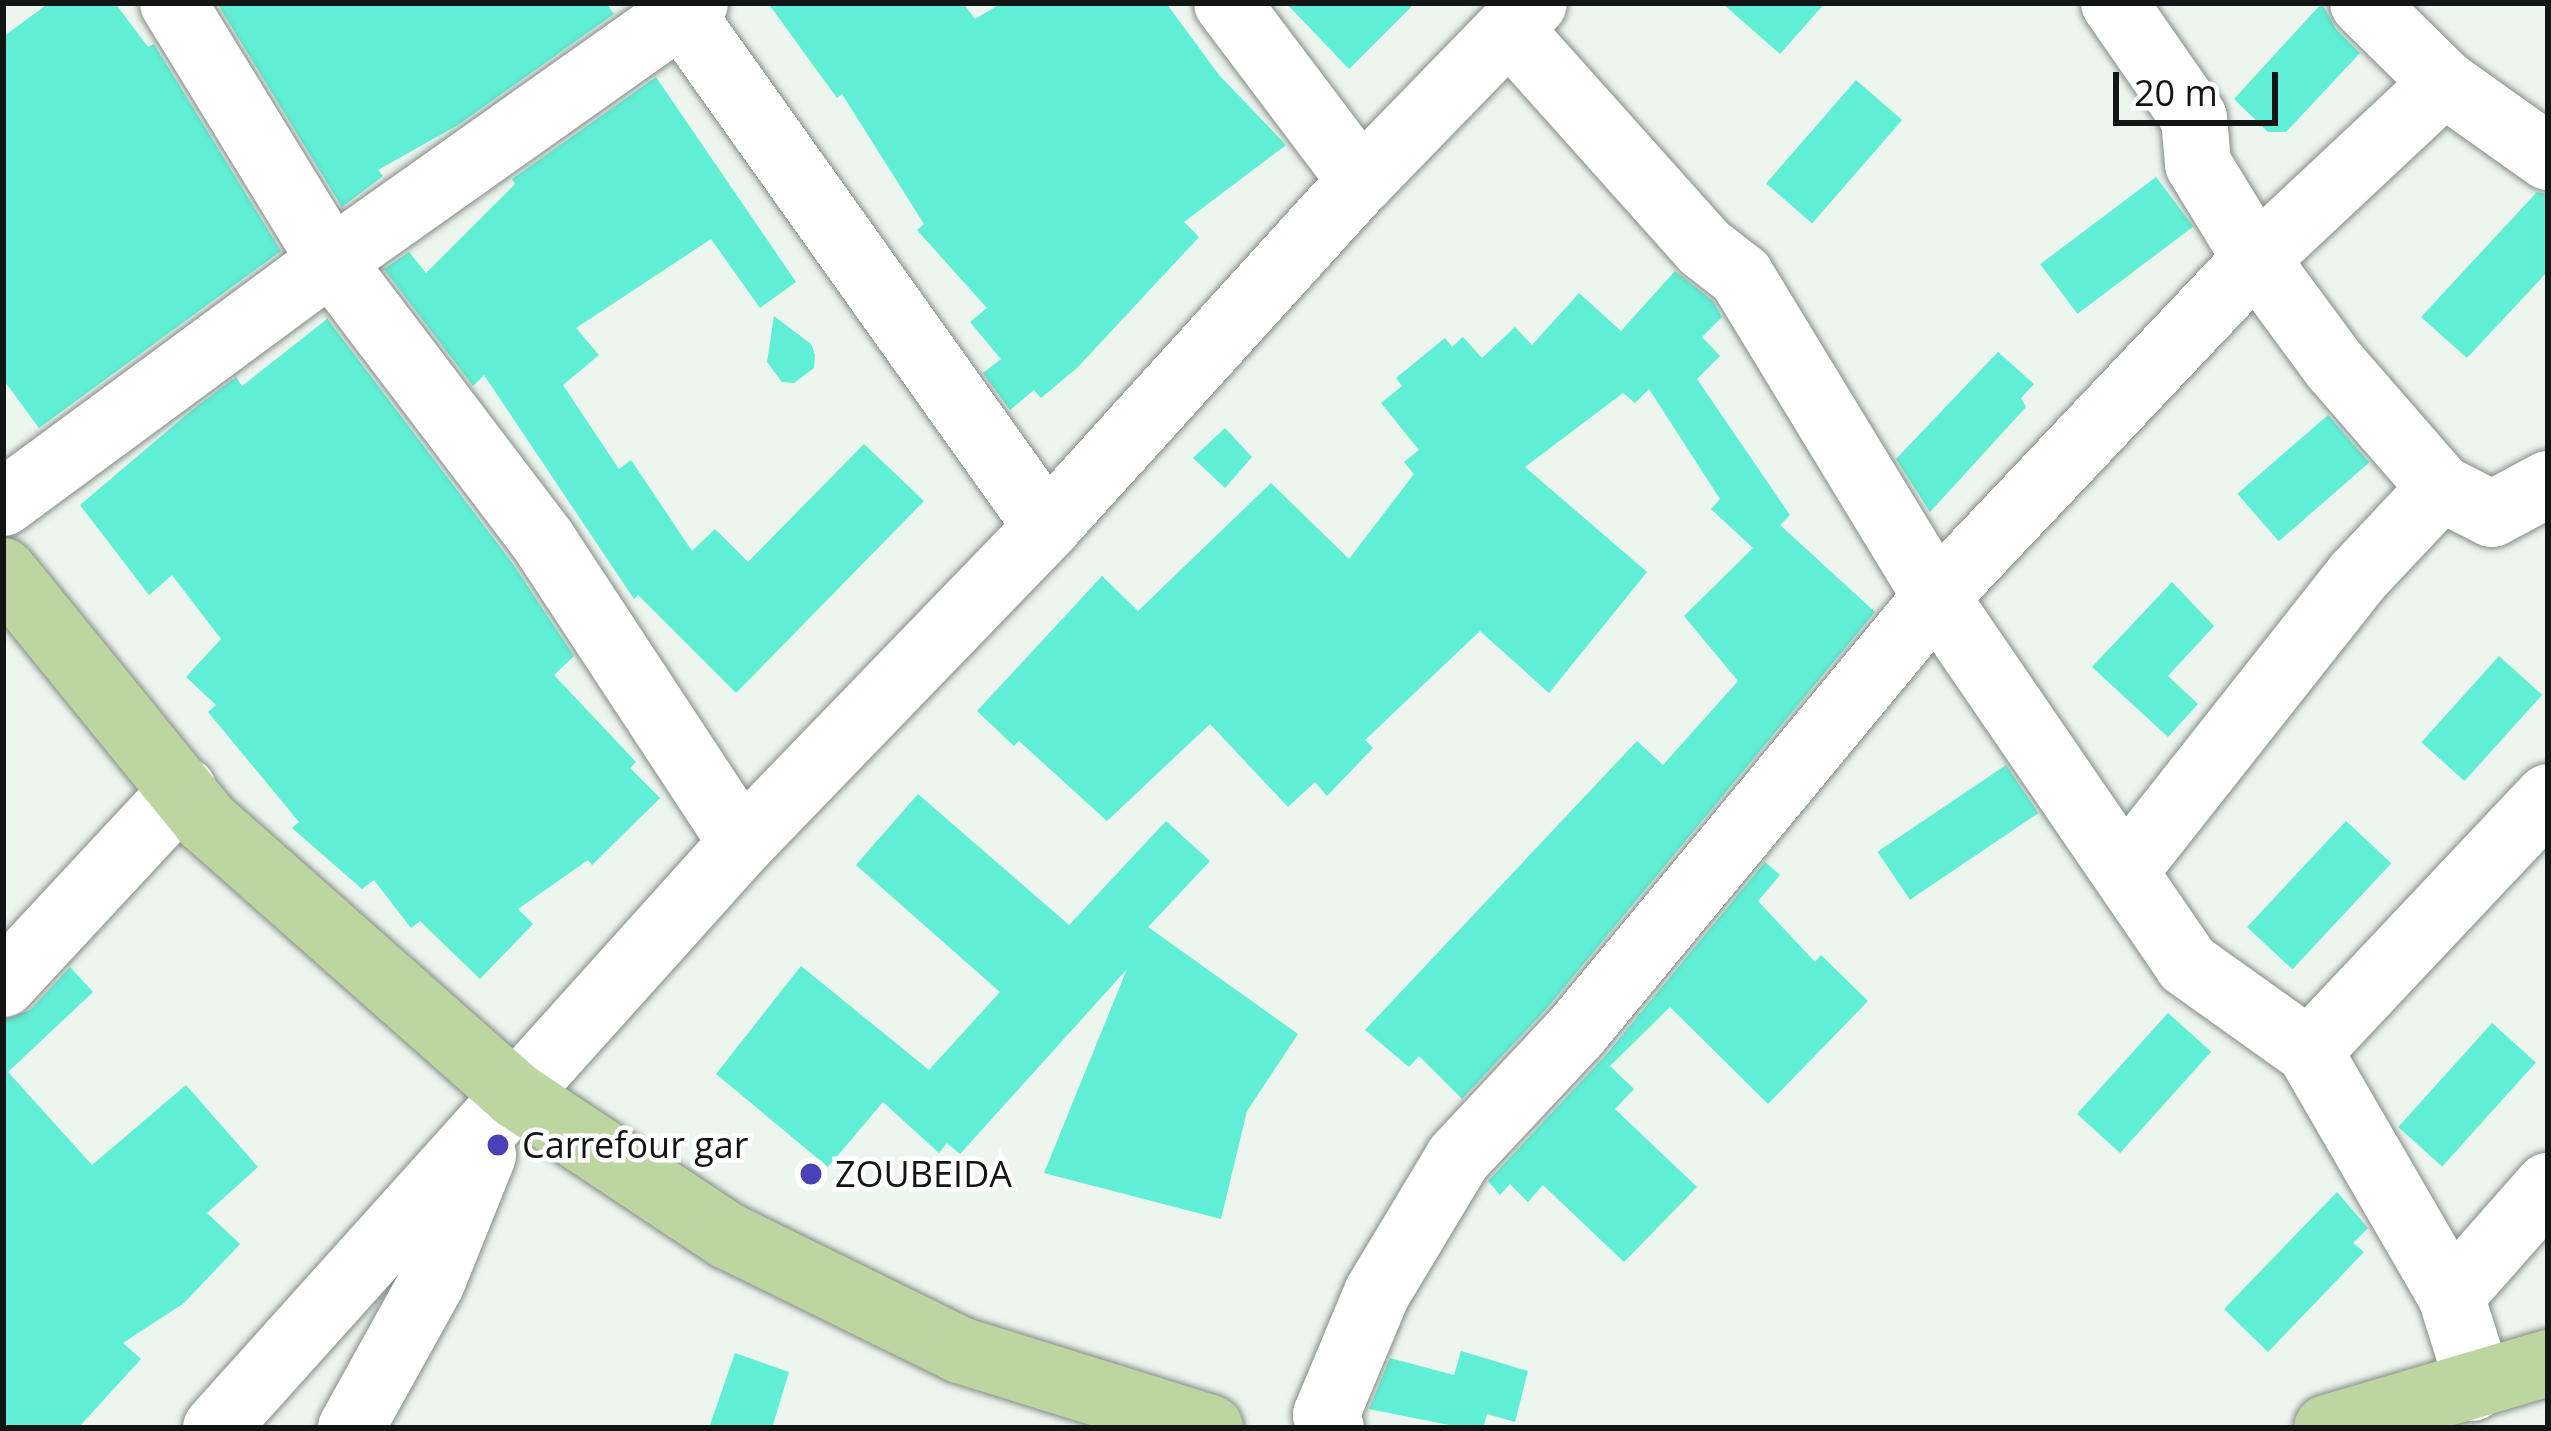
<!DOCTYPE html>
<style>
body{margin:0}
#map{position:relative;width:2551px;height:1431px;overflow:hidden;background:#ecf5ee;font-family:"Open Sans",sans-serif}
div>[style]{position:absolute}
.building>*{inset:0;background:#60efd6;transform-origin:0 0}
.roads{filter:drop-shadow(0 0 3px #848c86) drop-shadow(0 0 3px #848c86)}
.street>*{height:66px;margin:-33px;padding:0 33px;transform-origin:33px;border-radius:33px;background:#fff}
.secondary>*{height:66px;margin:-33px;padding:0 33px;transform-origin:33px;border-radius:33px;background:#fff}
.primary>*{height:66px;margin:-33px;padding:0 33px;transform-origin:33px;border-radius:33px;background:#bcd5a1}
.dots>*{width:33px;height:33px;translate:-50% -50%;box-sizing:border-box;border:6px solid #fff;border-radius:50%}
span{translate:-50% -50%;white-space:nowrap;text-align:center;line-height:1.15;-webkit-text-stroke:9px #fff;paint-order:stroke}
.poi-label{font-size:36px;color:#121513}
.left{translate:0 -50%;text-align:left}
.frame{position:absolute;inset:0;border:6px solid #121513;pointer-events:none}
.scale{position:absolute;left:2113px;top:72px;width:165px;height:54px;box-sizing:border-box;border:6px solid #121513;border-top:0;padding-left:15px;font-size:36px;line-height:42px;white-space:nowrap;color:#121513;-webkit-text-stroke:9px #fff;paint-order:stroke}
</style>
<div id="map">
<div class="building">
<i style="clip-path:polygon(49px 3px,115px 3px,148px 47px,154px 44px,281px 251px,39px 428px,3px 379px,3px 37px)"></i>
<i style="clip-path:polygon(217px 3px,606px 3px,614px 14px,458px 125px,378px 170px,383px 176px,342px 207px)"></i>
<i style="clip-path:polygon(768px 3px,963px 3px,975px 19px,1002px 3px,1166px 3px,1219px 75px,1286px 145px,1184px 222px,1199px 237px,1077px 368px,1041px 398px,1034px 390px,1010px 410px,983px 373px,1001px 359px,970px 322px,987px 308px,917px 230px,924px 224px,842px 94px,837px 98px)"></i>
<i style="clip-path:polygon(1286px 3px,1415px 3px,1349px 69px)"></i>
<i style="clip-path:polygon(1722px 3px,1825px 3px,1780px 54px)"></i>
<i style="clip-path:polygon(2322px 3px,2336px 29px,2360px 53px,2286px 132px,2268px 132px,2234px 99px)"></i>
<i style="clip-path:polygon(656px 77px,796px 282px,760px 308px,711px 239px,576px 328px,599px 355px,563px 385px,619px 469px,631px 460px,692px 551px,715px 529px,748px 562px,864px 444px,924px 501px,736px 693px,638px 595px,634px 599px,484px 375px,473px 386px,384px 269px,409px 252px,426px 273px,515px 184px,512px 179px)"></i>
<i style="left:1856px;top:80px;width:61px;height:137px;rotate:41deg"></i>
<i style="left:2156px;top:177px;width:62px;height:145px;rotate:53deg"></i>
<i style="clip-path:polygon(2537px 192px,2548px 194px,2548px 271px,2467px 358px,2421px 317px)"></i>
<i style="clip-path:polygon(1675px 271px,1713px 301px,1722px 317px,1702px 337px,1720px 356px,1697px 379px,1790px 515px,1780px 525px,1875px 612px,1548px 1007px,1462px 1099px,1419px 1056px,1409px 1067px,1365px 1030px,1637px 741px,1663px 765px,1738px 681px,1684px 616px,1753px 548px,1711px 509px,1720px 499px,1649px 389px,1635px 403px,1623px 393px,1525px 467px,1647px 572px,1549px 693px,1480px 631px,1365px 740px,1373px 748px,1327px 796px,1315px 782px,1288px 807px,1210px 724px,1107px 821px,1019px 741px,1014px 746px,977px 711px,1102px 576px,1138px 611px,1271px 483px,1349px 559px,1414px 474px,1404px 462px,1419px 450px,1381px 403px,1402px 386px,1396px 378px,1445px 338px,1452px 347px,1463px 337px,1482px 358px,1515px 327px,1532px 345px,1579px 293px,1621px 331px)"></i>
<i style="clip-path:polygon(323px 313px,513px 564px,574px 656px,554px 675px,636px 762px,630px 768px,660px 798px,592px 865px,588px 860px,518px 909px,533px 924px,480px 979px,420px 921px,411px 928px,374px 880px,362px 889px,292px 828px,299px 822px,208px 712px,216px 705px,186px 677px,221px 639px,172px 575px,149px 595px,80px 505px,192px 410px,236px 377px,242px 386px,327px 319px)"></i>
<i style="clip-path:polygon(774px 316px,811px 344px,815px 355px,814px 368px,794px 383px,782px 382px,767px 362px)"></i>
<i style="clip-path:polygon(1998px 352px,2034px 384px,2021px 398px,2026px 407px,1930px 512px,1896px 459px)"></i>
<i style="left:2328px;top:415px;width:63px;height:120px;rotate:49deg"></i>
<i style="clip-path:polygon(1225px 428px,1252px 457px,1225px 488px,1193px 458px)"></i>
<i style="clip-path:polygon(2172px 582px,2214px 626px,2168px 676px,2198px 704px,2168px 737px,2092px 667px)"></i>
<i style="left:2499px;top:656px;width:58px;height:116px;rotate:42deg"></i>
<i style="left:2006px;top:765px;width:58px;height:155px;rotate:56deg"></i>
<i style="clip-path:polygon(918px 794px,1069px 925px,1166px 821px,1210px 861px,1148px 927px,1298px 1034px,1247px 1111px,1221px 1219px,1044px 1173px,1127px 969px,960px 1154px,947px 1143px,939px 1153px,883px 1102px,828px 1167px,716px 1074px,801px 966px,929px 1070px,1000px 992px,856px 865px)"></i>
<i style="left:2346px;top:821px;width:62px;height:145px;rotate:43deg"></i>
<i style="clip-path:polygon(1765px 862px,1780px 875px,1758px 901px,1815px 962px,1821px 955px,1868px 1001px,1768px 1104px,1670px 1007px,1610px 1066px,1634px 1089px,1615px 1109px,1697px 1187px,1624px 1262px,1543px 1185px,1528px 1202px,1510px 1184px,1500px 1195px,1488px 1181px,1605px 1056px)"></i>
<i style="clip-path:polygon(70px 967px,93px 992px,8px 1072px,92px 1165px,186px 1085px,258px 1167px,207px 1213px,240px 1244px,184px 1303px,123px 1343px,141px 1359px,78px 1428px,3px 1428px,3px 1020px,30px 1010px)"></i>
<i style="left:2168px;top:1013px;width:58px;height:136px;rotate:42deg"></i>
<i style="left:2492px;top:1023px;width:59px;height:140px;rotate:42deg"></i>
<i style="clip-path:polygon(2337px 1192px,2368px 1228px,2353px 1243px,2364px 1252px,2268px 1352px,2224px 1309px)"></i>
<i style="clip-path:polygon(1461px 1351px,1528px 1371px,1515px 1422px,1487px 1414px,1483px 1428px,1464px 1428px,1369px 1409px,1390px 1358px,1454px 1375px)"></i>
<i style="clip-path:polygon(735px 1353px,789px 1372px,772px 1428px,709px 1428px)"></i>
</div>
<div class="roads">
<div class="street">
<i style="left:173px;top:3px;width:303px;rotate:58.5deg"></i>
<i style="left:331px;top:261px;width:353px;rotate:52.8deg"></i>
<i style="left:544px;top:542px;width:360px;rotate:56.7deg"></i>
<i style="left:674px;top:3px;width:643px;rotate:54.56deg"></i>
<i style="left:1227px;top:3px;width:223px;rotate:53deg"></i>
<i style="left:2114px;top:3px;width:140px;rotate:55.2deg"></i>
<i style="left:2194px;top:118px;width:46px;rotate:85deg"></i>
<i style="left:2198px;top:164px;width:111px;rotate:58.6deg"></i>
<i style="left:2256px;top:259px;width:133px;rotate:53.6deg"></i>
<i style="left:2335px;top:366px;width:162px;rotate:49deg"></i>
<i style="left:2441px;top:488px;width:57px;rotate:27deg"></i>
<i style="left:2492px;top:514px;width:64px;rotate:-28.2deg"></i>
<i style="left:2363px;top:3px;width:114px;rotate:44.6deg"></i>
<i style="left:2444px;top:83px;width:128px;rotate:35.4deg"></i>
<i style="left:1510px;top:30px;width:292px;rotate:48.2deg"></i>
<i style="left:1705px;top:248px;width:46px;rotate:37.9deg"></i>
<i style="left:1741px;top:276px;width:376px;rotate:58.7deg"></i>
<i style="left:1936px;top:597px;width:445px;rotate:55.6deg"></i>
<i style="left:2187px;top:964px;width:150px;rotate:35.5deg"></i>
<i style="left:2309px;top:1051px;width:283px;rotate:59.9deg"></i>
<i style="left:2451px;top:1296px;width:60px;rotate:72.5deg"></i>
<i style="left:2469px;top:1353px;width:35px;rotate:85deg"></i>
<i style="left:3px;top:503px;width:408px;rotate:-36.4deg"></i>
<i style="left:331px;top:261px;width:446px;rotate:-35.3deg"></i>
<i style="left:2125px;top:871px;width:376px;rotate:-51.7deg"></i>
<i style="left:2358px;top:576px;width:121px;rotate:-46.7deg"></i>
<i style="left:3px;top:984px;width:265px;rotate:-47.1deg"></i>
<i style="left:2309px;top:1051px;width:349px;rotate:-46.7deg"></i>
<i style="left:2451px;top:1296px;width:147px;rotate:-48.6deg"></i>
<i style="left:1331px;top:1428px;width:14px;rotate:-111deg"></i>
<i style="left:1326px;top:1415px;width:132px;rotate:-67.3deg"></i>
<i style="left:1377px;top:1293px;width:157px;rotate:-59deg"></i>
<i style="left:1458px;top:1158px;width:173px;rotate:-46.9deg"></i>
<i style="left:1576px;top:1032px;width:565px;rotate:-50.39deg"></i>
<i style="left:1936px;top:597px;width:465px;rotate:-46.6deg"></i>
<i style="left:2256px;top:259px;width:258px;rotate:-43.1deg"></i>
</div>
<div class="secondary">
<i style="left:216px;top:1428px;width:787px;rotate:-48.04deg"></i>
<i style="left:742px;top:843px;width:439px;rotate:-46deg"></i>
<i style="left:1047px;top:527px;width:467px;rotate:-47.8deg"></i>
<i style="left:1361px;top:181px;width:248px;rotate:-45.8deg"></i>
<i style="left:351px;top:1428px;width:167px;rotate:-61deg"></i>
<i style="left:432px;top:1282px;width:137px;rotate:-68.1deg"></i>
</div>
<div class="primary">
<i style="left:3px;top:571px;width:322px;rotate:50.9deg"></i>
<i style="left:206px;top:821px;width:415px;rotate:41.5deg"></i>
<i style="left:517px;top:1096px;width:253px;rotate:33.6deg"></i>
<i style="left:728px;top:1236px;width:258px;rotate:26.2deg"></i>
<i style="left:960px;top:1350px;width:262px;rotate:17.3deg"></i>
<i style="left:2327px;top:1428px;width:230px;rotate:-16.4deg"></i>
</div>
</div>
<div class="dots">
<i style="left:498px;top:1145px;background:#4841b8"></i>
<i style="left:811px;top:1174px;background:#4841b8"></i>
</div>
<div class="poi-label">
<span class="left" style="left:522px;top:1145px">Carrefour gar</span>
<span class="left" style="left:835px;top:1174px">ZOUBEIDA</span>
</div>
<div class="frame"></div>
<div class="scale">20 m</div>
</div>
